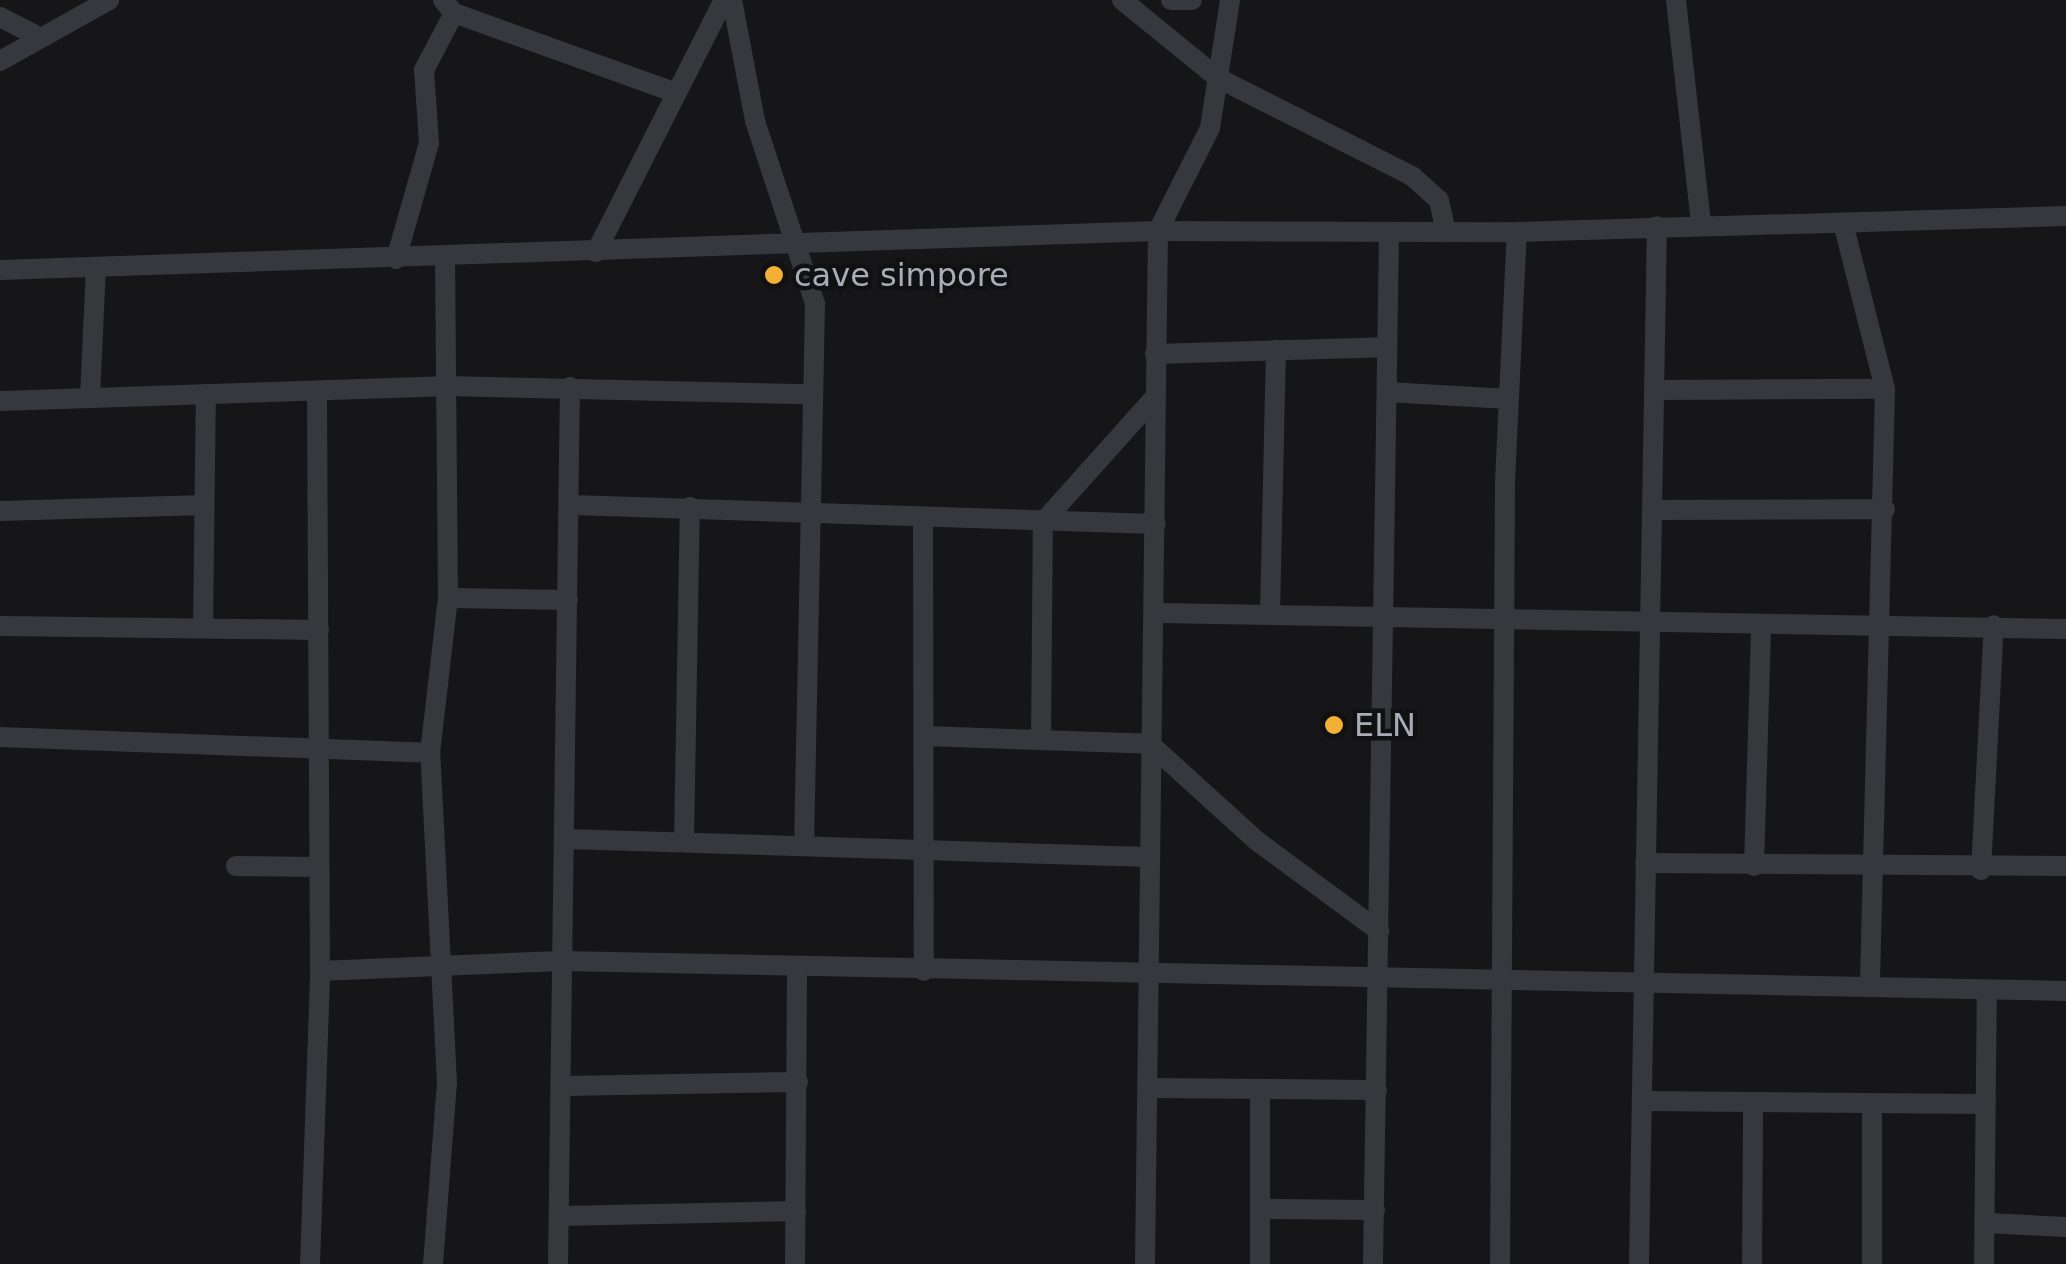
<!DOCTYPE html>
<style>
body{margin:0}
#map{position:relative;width:2066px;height:1264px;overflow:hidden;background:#161618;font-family:"DejaVu Sans",sans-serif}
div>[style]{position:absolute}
.minor>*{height:20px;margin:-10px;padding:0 10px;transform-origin:10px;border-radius:10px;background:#37383d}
.dots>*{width:28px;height:28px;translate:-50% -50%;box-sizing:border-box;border:5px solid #111113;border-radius:50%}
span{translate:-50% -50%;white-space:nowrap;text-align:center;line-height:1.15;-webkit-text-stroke:9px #111113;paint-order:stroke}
.poi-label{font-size:32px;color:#a8adb8}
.left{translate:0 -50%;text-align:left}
</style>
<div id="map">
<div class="minor">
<i style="left:443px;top:0;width:17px;rotate:50deg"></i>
<i style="left:454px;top:13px;width:234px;rotate:19.8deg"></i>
<i style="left:732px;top:0;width:123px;rotate:79.2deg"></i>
<i style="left:755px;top:121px;width:193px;rotate:71.8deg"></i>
<i style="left:815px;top:304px;width:542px;rotate:91.16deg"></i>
<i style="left:1122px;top:0;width:124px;rotate:39.1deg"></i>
<i style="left:1218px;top:78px;width:217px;rotate:26.8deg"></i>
<i style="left:1412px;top:176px;width:36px;rotate:42deg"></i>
<i style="left:1439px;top:200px;width:33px;rotate:78deg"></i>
<i style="left:1171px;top:0;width:21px"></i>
<i style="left:1676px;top:0;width:224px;rotate:83.6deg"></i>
<i style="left:0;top:17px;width:38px;rotate:27deg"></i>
<i style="left:0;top:61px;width:125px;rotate:-29.2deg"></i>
<i style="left:1843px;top:223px;width:171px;rotate:75.8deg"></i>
<i style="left:1885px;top:389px;width:593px;rotate:91.45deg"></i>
<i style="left:596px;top:252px;width:283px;rotate:-63.1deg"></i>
<i style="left:396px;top:259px;width:121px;rotate:-74.1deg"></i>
<i style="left:429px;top:143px;width:73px;rotate:-93.9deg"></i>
<i style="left:424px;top:70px;width:64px;rotate:-62.2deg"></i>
<i style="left:0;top:270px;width:1159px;rotate:-1.93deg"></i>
<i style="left:1158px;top:231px;width:359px;rotate:0.2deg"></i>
<i style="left:1517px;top:232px;width:549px;rotate:-1.67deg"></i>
<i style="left:1155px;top:354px;width:230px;rotate:-1.7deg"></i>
<i style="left:1657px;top:390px;width:228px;rotate:-0.3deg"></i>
<i style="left:1388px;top:392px;width:120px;rotate:3.3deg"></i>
<i style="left:90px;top:398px;width:131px;rotate:-87.4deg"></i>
<i style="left:0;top:401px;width:444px;rotate:-1.9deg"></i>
<i style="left:444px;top:386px;width:364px;rotate:1.3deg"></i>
<i style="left:572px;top:505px;width:584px;rotate:1.86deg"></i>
<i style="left:1654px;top:510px;width:231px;rotate:-0.2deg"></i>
<i style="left:0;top:511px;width:204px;rotate:-1.7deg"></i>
<i style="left:923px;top:520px;width:451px;rotate:89.9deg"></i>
<i style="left:448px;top:598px;width:120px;rotate:1deg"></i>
<i style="left:1159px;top:613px;width:907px;rotate:1.01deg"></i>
<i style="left:1270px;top:613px;width:263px;rotate:-88.7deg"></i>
<i style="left:0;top:626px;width:319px;rotate:0.7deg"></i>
<i style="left:203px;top:628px;width:234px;rotate:-89.3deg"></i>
<i style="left:925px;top:736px;width:225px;rotate:2deg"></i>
<i style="left:1150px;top:744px;width:144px;rotate:42.2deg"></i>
<i style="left:1257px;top:841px;width:152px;rotate:36.4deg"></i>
<i style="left:0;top:737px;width:430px;rotate:2.1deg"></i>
<i style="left:1041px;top:739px;width:217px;rotate:-89.5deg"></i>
<i style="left:1043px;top:522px;width:168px;rotate:-48.1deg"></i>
<i style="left:566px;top:839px;width:583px;rotate:1.77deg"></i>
<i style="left:684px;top:842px;width:335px;rotate:-89deg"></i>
<i style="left:1645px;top:863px;width:421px;rotate:0.4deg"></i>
<i style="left:236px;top:866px;width:83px;rotate:0.7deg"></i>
<i style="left:1754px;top:866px;width:238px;rotate:-88.3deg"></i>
<i style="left:1981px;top:870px;width:245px;rotate:-87deg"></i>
<i style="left:320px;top:971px;width:241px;rotate:-2.4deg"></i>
<i style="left:561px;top:961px;width:1505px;rotate:1.14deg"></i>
<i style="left:564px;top:1086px;width:234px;rotate:-1deg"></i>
<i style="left:1149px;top:1088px;width:228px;rotate:0.5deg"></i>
<i style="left:1643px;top:1101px;width:340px;rotate:0.5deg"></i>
<i style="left:1261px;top:1209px;width:114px;rotate:0.5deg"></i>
<i style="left:560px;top:1216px;width:236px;rotate:-1.2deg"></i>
<i style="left:1987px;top:1223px;width:79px;rotate:2.9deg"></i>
<i style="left:310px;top:1264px;width:293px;rotate:-88deg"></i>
<i style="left:320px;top:971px;width:580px;rotate:-90.3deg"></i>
<i style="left:433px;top:1264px;width:182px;rotate:-85.6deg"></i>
<i style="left:447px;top:1083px;width:330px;rotate:-92.9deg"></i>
<i style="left:430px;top:753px;width:156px;rotate:-83.4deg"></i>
<i style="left:448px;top:598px;width:340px;rotate:-90.5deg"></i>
<i style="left:558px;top:1264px;width:877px;rotate:-89.22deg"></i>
<i style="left:795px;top:1264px;width:295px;rotate:-89.6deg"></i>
<i style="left:1145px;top:1264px;width:1033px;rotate:-89.28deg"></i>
<i style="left:1158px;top:231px;width:115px;rotate:-63.2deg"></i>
<i style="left:1210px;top:128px;width:130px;rotate:-81.1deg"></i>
<i style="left:1260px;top:1264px;width:171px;rotate:-90deg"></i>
<i style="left:1373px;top:1264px;width:1032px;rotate:-89.11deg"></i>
<i style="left:1500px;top:1264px;width:782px;rotate:-89.63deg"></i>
<i style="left:1505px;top:482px;width:250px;rotate:-87.3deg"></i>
<i style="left:1639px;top:1264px;width:1038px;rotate:-89.01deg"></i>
<i style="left:1752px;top:1264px;width:162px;rotate:-89.6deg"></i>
<i style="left:1872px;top:1264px;width:161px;rotate:-90deg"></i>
<i style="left:1984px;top:1264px;width:274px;rotate:-89.4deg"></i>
</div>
<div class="dots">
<i style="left:774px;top:275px;background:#f2b134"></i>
<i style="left:1334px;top:725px;background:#f2b134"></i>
</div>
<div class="poi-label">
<span class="left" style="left:794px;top:275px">cave simpore</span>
<span class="left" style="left:1354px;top:725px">ELN</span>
</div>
</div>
